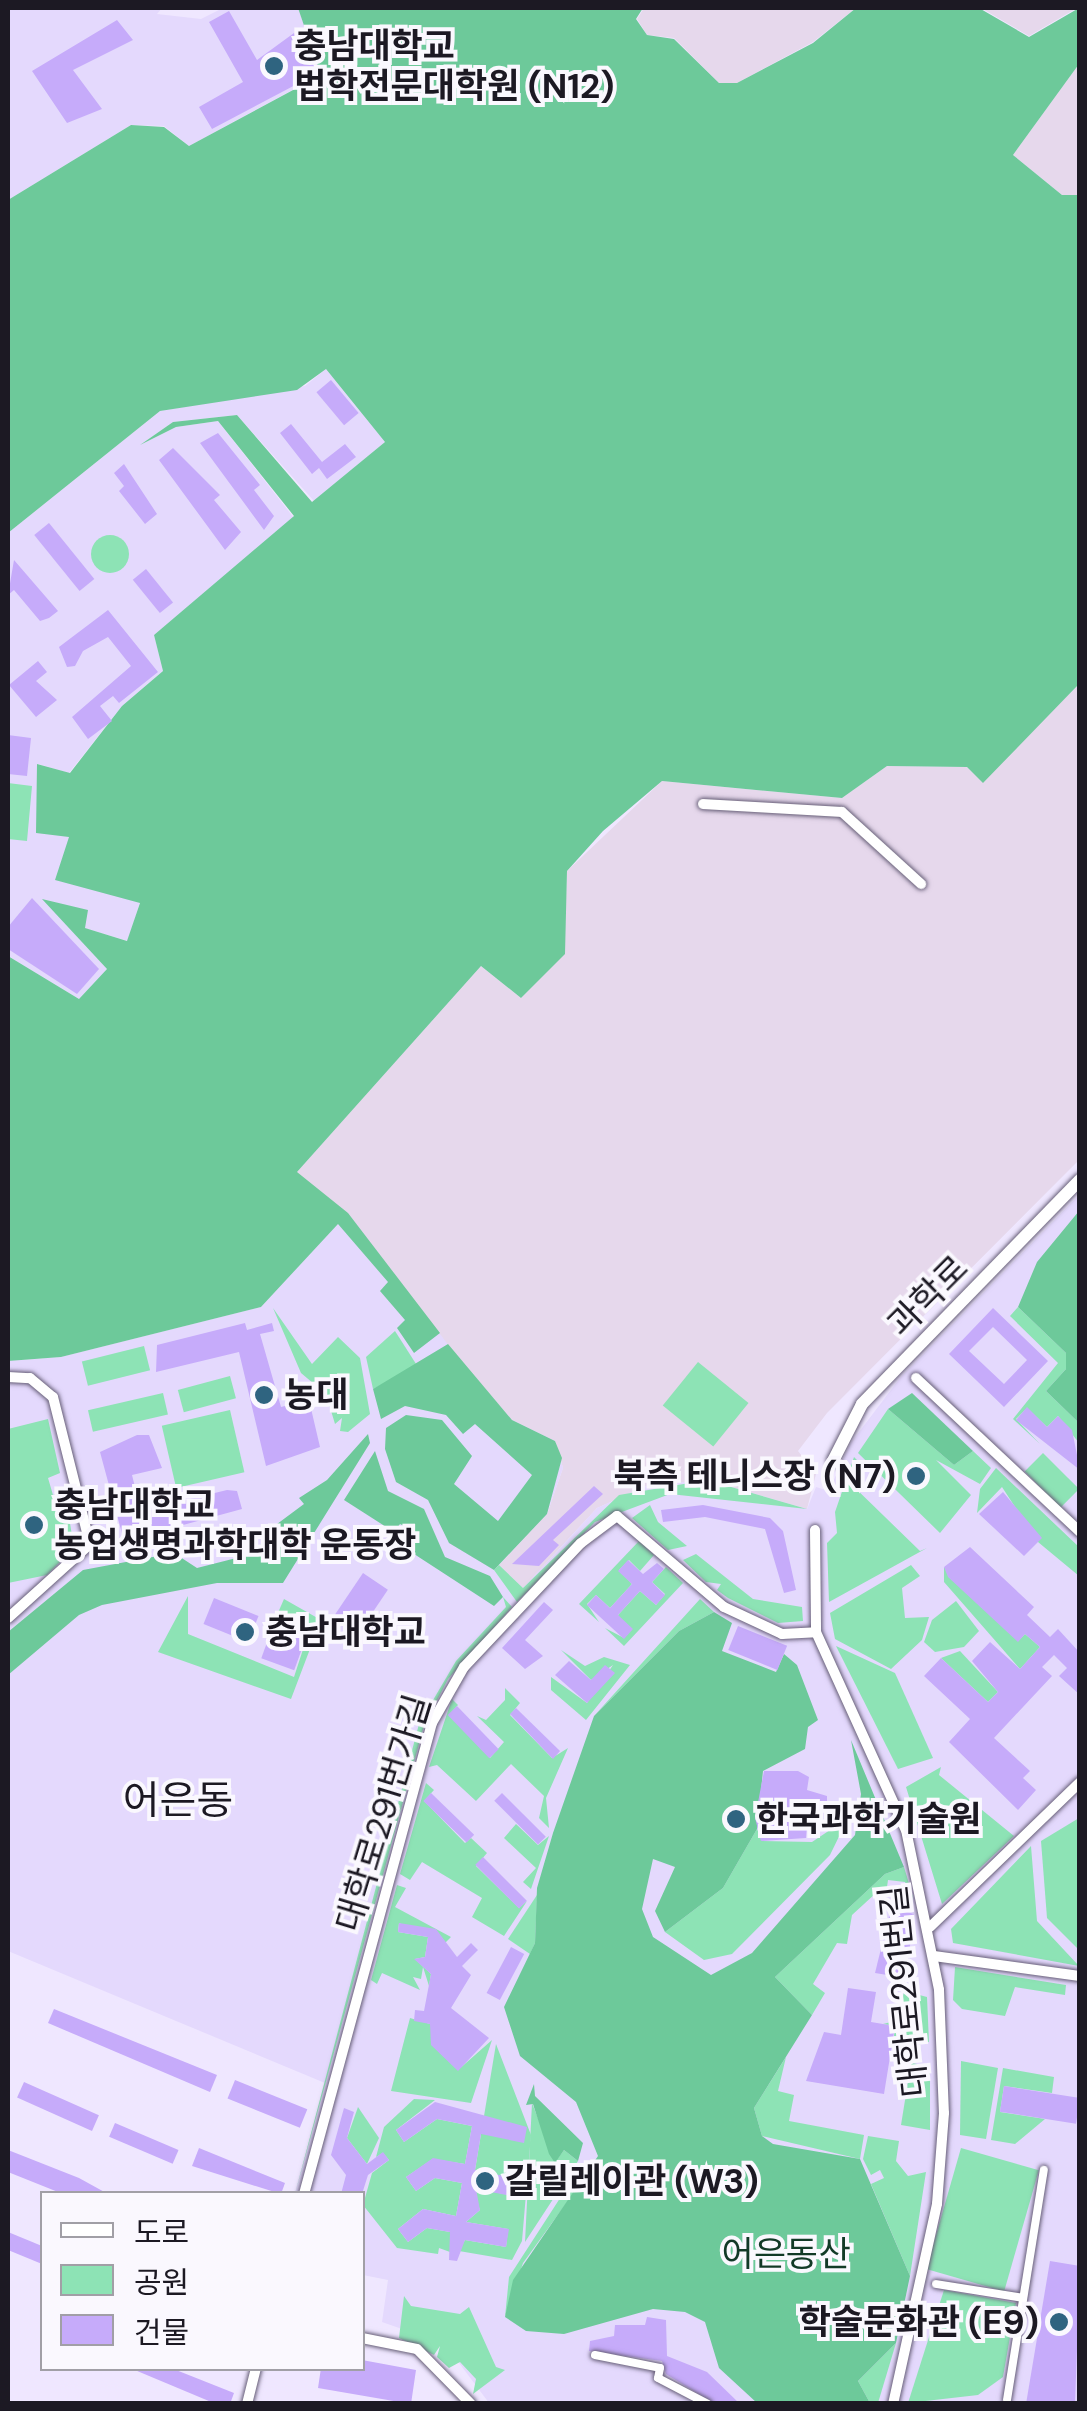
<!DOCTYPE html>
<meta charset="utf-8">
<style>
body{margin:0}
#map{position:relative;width:1087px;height:2411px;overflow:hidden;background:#efe7ff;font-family:"DM Sans","Noto Sans KR",sans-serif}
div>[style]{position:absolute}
.industrial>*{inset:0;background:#e6d8ec}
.built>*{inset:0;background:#e4d9fd}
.green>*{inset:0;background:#8de3b5;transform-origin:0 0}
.round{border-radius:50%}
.forest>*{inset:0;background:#6dc99a}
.building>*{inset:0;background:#c6abfa;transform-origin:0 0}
.roads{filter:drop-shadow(0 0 2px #675f78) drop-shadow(0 0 2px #675f78)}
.pedestrian>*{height:8px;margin:-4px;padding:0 4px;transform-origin:4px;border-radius:4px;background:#fff}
.minor>*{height:10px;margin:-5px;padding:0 5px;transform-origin:5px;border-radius:5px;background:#fff}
.tertiary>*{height:12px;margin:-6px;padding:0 6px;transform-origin:6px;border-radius:6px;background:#fff}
.dots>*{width:28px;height:28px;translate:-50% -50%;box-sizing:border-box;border:5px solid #faf8fe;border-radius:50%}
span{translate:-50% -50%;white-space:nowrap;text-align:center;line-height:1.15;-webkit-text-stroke:8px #faf8fe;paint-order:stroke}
.poi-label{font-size:35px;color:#1c1923;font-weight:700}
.left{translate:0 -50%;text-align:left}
.right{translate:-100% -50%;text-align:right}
.street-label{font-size:35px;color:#1c1923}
.park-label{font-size:35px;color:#123a27}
.quarter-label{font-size:40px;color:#1c1923}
.frame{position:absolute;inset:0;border:10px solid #1c1923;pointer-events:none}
.legend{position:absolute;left:40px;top:2191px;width:325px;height:180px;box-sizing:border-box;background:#faf8fe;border:2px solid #a19fa6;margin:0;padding:12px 18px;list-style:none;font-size:30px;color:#1c1923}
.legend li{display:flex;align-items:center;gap:20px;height:50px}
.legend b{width:50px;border:2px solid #a19fa6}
</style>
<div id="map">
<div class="industrial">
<i style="clip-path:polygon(644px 8px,856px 8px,813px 42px,737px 83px,719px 83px,674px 38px,647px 35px,637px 19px)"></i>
<i style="clip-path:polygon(981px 8px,1077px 8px,1029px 36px)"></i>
<i style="clip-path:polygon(1079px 64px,1079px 195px,1062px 195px,1013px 155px)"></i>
<i style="clip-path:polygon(1079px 684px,1079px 1160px,827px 1413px,798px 1451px,816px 1474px,807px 1509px,707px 1480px,649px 1485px,597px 1508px,523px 1588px,499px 1565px,547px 1514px,563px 1468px,555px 1441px,512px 1420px,296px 1173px,481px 966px,521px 998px,564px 954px,567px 871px,662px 781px,842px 798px,887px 766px,967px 767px,983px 782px)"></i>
</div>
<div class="built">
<i style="clip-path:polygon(8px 8px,162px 8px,157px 14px,201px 19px,223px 8px,298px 8px,322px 74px,189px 146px,164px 126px,131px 125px,8px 200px)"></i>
<i style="clip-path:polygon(326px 369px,385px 442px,314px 501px,237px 415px,173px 422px,140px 445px,176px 427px,218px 421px,294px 518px,154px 635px,163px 671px,122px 706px,69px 773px,38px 764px,101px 888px,140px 902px,128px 941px,84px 928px,87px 911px,43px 899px,107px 969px,79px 999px,8px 956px,8px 533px,160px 411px,305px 386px)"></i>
<i style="clip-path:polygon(1079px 1195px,1079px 2403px,489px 2403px,445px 2344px,382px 2322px,388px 2280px,363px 2275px,362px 2194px,295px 2193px,325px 2083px,8px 1951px,8px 1361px,61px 1357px,261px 1307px,348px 1213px,478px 1384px,512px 1420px,555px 1441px,563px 1468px,547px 1514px,499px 1565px,523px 1588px,597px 1508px,649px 1485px,707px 1480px,807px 1509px,816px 1487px,829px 1491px,850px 1444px,900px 1378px)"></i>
</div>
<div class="green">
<i class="round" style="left:91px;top:535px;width:38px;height:38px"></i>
<i style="clip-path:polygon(8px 783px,32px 786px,27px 841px,8px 839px)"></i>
<i style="clip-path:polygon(1018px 1307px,1066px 1353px,1066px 1369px,1046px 1391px,1079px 1423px,1079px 1443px,1058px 1416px,1047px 1427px,1027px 1408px,1016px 1419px,1040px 1444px,1013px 1419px,1058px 1363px,1010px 1316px)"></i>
<i style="clip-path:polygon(273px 1308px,312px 1364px,338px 1337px,360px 1358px,370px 1414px,348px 1432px,340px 1431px,342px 1418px,335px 1424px,326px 1394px,301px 1373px)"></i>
<i style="clip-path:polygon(395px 1331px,418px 1367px,373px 1389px,366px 1357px)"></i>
<i style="left:144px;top:1346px;width:25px;height:64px;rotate:76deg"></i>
<i style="left:698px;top:1362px;width:65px;height:56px;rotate:39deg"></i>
<i style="left:230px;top:1376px;width:23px;height:54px;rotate:75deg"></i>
<i style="left:163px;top:1393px;width:22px;height:77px;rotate:77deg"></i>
<i style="clip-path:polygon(888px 1409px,954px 1465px,973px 1451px,991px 1468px,980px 1484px,936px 1460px,971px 1495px,940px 1533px,858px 1453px)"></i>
<i style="left:230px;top:1410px;width:64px;height:70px;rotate:77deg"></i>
<i style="clip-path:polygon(48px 1419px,60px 1473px,48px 1478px,53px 1495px,65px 1492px,74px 1548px,47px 1575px,8px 1583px,8px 1429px)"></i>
<i style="left:1043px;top:1453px;width:51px;height:26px;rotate:45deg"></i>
<i style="clip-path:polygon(854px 1457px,860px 1463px,849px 1482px,920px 1551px,927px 1548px,829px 1602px,827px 1543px,837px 1533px,835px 1512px)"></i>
<i style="clip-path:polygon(996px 1468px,1079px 1547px,1079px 1576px,1038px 1542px,1002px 1487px,977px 1513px,980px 1489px)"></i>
<i style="clip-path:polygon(707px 1480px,807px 1509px,670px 1494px,595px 1522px,517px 1602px,494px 1570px,499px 1565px,523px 1588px,619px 1495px)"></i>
<i style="clip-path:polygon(650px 1505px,658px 1522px,687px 1546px,668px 1550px,632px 1518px)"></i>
<i style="clip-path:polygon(639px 1541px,654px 1555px,640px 1571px,629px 1560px,619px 1570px,632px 1584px,610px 1608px,596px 1595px,587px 1604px,599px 1622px,579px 1604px)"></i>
<i style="clip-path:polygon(696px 1554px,753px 1599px,802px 1607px,803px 1621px,778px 1623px,728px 1598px,717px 1590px,721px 1584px,706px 1582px,683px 1560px)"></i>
<i style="clip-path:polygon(911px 1565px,920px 1576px,902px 1588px,905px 1618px,929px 1617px,922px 1640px,891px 1669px,835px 1639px,830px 1613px)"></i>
<i style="clip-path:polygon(666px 1567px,683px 1583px,624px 1646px,605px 1628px,624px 1638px,618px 1615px,640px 1591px,656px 1605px,665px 1594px,652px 1582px)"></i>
<i style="clip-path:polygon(944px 1567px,1018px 1641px,1025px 1634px,1040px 1647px,1020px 1669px,944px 1582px)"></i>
<i style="clip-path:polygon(188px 1596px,188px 1634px,294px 1677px,310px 1628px,277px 1615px,284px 1599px,321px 1620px,291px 1699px,158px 1652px)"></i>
<i style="clip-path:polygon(503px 1597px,512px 1607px,448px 1679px,424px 1726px,295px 2194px,419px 1724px,456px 1661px,506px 1607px)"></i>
<i style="clip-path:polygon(700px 1599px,714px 1612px,679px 1631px,594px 1716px)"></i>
<i style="clip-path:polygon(956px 1601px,979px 1631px,964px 1647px,935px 1652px,924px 1642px,932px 1620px)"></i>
<i style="clip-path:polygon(836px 1646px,895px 1673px,933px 1758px,898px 1769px)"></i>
<i style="clip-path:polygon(561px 1650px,585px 1666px,604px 1657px,630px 1665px,586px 1720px,551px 1690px,551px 1677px,587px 1703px,613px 1665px,591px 1680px)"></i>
<i style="clip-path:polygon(960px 1651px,998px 1692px,988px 1702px,941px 1658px)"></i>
<i style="clip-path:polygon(505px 1688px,520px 1703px,510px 1715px,552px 1758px,568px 1748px,546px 1798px,549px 1828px,539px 1818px,544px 1796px,511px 1764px,476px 1801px,437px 1765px,429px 1767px,452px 1699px,458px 1705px,449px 1715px,490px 1758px,504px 1742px,477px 1716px,486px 1720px,505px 1700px)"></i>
<i style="clip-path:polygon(941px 1767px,939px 1775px,1014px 1836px,942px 1904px,906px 1787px)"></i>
<i style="clip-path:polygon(426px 1783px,434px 1790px,424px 1801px,465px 1843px,471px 1838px,487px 1853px,476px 1866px,519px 1908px,527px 1901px,504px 1936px,472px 1917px,482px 1898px,422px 1862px,410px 1880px,400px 1874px)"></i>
<i style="clip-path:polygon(848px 1818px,830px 1855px,732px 1954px,704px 1960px,665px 1932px,723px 1888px,757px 1829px,762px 1841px,812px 1842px)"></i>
<i style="clip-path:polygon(1079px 1818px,1079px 1950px,1047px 1918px,1041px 1841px)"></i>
<i style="clip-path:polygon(516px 1824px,538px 1845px,549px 1836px,531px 1889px,523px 1882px,536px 1868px,504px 1838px)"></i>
<i style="clip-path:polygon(1031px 1846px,1037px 1921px,1079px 1966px,953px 1943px,951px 1929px)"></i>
<i style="clip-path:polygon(904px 1867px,914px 1900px,905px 1882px,888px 1880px,886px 1894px,876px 1893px,852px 1915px,847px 1944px,837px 1943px,813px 1984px,825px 1993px,812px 2015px,775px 1977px,885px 1874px)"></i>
<i style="clip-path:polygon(397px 1885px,406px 1888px,395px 1907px,451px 1937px,444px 1944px,399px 1923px,398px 1932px,428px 1937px,425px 1957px,415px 1959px,431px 1974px,429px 1986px,423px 1967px,421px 1979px,413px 1977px,420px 1990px,382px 1973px,377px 1984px,371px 1980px)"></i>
<i style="clip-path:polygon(537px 1895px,535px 1943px,530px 1954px,508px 1939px)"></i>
<i style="clip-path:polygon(955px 1967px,1066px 1985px,1065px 1995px,1015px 1987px,1005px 2016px,962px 2009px,953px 2000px)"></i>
<i style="clip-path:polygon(904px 1991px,927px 1997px,929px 2042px,894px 2036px,895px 2026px,883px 2024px,899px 2020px)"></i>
<i style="clip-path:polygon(410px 2018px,430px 2024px,458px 2070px,492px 2040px,471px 2103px,391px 2091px)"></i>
<i style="clip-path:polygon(496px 2044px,531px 2135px,522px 2241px,512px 2260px,459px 2251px,465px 2240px,506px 2247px,508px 2229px,466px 2222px,480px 2210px,472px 2188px,515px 2196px,519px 2180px,475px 2170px)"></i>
<i style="clip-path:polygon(786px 2057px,778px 2091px,794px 2095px,789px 2121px,864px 2135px,860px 2159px,762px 2136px,754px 2108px)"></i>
<i style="clip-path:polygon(961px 2061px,998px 2068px,986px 2139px,960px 2135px)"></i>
<i style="clip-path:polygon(911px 2063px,930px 2066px,930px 2130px,901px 2125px)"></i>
<i style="clip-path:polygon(1003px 2068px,1054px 2077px,1052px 2093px,1004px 2086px,1000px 2112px,1045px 2119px,1015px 2144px,991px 2140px)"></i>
<i style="clip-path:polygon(414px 2099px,435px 2100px,396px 2130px,404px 2142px,437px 2119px,472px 2126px,465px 2164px,433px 2159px,406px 2177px,416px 2191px,435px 2178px,462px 2183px,456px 2216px,423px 2209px,398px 2229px,408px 2242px,427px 2228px,450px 2232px,450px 2252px,439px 2248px,438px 2254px,397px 2248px,363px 2205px,372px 2173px,389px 2160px,383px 2153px,376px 2157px,384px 2127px)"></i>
<i style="clip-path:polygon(532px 2103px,555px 2162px,564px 2150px,578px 2161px,525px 2242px)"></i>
<i style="clip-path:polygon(358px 2107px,379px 2138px,367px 2164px,347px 2138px)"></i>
<i style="clip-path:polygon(868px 2136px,899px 2141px,896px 2161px,908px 2176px,926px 2172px,910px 2276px,871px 2184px,884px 2178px,880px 2170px,871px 2175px,863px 2159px)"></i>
<i style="left:961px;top:2148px;width:81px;height:126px;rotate:16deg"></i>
<i style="clip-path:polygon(575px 2175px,583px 2180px,523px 2263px,505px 2317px,509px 2277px)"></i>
<i style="clip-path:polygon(944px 2290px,1016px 2303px,1003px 2377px,978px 2395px,908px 2403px)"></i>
<i style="clip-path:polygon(404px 2296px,411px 2306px,460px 2314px,469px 2307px,496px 2367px,505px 2370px,473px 2394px,476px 2379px,460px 2362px,449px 2368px,437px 2357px,440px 2346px,434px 2355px,399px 2338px)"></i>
<i style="clip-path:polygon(896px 2343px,878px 2403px,870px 2403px,858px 2381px)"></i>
</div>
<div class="forest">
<i style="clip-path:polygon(298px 8px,643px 8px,636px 19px,647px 35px,674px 39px,719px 83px,737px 83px,813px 43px,856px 8px,979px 8px,1029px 37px,1079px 8px,1079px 64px,1013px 155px,1062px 195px,1079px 195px,1079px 684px,983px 783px,967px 767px,887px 766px,842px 798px,662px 781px,603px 831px,567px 871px,565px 954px,521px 998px,481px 966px,297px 1172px,348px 1213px,440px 1333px,414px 1353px,397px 1328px,405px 1320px,380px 1291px,388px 1282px,338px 1224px,261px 1307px,61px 1357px,8px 1361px,8px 956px,79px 999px,107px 969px,42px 899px,88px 910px,85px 928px,127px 941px,140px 903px,55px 880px,69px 837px,36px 833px,37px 764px,70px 773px,122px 706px,163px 671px,154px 635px,294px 516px,218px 421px,176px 427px,140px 445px,173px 422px,237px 415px,312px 502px,385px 442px,326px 369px,297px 390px,160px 411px,8px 533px,8px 200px,131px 125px,164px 127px,189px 146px,321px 75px)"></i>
<i style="clip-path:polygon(1079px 1211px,1079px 1423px,1046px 1391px,1066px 1369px,1066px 1353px,1018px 1307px,1037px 1262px)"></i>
<i style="clip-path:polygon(448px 1344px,512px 1420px,555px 1441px,562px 1458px,547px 1514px,494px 1570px,449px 1543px,428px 1500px,396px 1482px,385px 1449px,386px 1428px,406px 1415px,442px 1420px,472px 1456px,454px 1484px,498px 1521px,532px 1475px,475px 1424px,463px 1434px,446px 1415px,405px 1406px,381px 1419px,373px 1389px)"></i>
<i style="clip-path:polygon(912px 1393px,973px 1451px,954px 1465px,888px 1409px)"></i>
<i style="clip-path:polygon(368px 1434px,370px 1443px,283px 1583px,217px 1583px,102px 1605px,79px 1615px,8px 1675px,8px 1632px,83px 1570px,174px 1553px,197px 1568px,256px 1553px,269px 1530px,304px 1504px,299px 1498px,327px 1480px)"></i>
<i style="clip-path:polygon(375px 1451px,388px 1491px,424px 1509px,445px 1557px,490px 1576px,503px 1597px,494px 1606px,411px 1552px,412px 1530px,400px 1524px,394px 1532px,344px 1500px)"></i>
<i style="clip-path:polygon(714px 1612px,732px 1623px,722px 1651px,776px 1672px,784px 1654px,797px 1665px,818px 1720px,808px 1727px,805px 1749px,763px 1771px,757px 1829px,723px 1888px,665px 1932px,655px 1911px,675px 1867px,653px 1859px,642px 1909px,653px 1937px,711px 1975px,752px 1953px,855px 1835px,861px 1794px,851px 1740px,904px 1867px,885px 1874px,775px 1977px,812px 2015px,754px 2108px,762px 2136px,773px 2144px,860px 2159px,910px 2276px,896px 2343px,858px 2381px,870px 2403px,757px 2403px,719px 2368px,705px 2322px,685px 2312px,653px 2309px,564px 2334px,526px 2331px,505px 2317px,513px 2280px,598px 2156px,576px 2102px,520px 2056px,504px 2007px,535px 1943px,537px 1888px,553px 1833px,594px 1716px,679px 1631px)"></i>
<i style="clip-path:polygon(534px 2084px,535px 2096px,583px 2143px,578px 2161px,564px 2150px,555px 2163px,549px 2154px,533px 2104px,526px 2105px)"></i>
</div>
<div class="building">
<i style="clip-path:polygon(229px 11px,257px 60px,294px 33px,318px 73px,212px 129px,199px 107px,243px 82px,209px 22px)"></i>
<i style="clip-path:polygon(117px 20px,133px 40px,73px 70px,102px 109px,67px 123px,32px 71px)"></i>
<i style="left:331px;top:380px;width:43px;height:19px;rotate:50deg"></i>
<i style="clip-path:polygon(291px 424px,322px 462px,345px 444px,356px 457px,327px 479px,319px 468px,312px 474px,280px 433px)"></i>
<i style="clip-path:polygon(218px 433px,260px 485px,254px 490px,274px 516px,264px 530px,200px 443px)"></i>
<i style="clip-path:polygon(173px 448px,220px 495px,214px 500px,241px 532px,225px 550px,159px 460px)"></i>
<i style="clip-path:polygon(124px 464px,157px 514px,145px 524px,119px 491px,124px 486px,114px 473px)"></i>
<i style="left:49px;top:523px;width:72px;height:19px;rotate:51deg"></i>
<i style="clip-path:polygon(14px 560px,58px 611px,49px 618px,40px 621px,14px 590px,8px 595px)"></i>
<i style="left:146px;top:569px;width:43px;height:17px;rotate:51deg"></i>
<i style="clip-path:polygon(108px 610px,158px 672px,119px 703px,113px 696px,100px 706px,112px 721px,88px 739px,72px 717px,131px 666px,108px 637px,83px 651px,75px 666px,67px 667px,59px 647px)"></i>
<i style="clip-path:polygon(38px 661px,47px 672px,36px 681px,57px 700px,36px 717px,9px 685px)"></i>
<i style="clip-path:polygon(8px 735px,31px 738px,27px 776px,8px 774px)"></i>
<i style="clip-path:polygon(32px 898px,99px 969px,77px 994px,8px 949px,8px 927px)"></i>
<i style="clip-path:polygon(evenodd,993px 1308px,1048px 1361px,1004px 1407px,949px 1354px,993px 1308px,993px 1327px,1027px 1360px,1004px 1384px,969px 1351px,993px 1327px)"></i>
<i style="clip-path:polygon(245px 1323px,247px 1330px,272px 1323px,274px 1331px,260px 1334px,281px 1407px,309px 1400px,320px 1447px,266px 1466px,239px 1352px,156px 1372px,157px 1345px)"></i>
<i style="clip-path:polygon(1027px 1407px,1047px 1427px,1058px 1416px,1072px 1430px,1080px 1470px,1016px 1420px)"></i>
<i style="clip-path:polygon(137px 1435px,149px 1435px,162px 1468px,132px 1475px,141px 1511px,227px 1490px,237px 1491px,242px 1509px,124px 1541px,100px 1452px)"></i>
<i style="clip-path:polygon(594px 1486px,603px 1494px,553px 1540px,559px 1545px,539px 1566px,512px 1564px)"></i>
<i style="clip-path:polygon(1003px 1492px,1042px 1538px,1024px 1556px,979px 1514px)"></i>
<i style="clip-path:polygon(703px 1505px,770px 1518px,783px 1531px,796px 1590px,784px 1593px,765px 1529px,705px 1517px,663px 1522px,661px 1510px)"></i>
<i style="clip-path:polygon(970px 1547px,1034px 1607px,1027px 1615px,1050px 1637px,1058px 1629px,1080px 1653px,1080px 1695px,1059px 1676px,1067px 1668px,1054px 1655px,1042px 1667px,1052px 1676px,994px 1738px,1030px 1771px,1023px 1778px,1036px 1790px,1018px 1810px,949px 1742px,970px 1719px,924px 1676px,941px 1658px,988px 1702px,998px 1692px,972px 1661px,990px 1642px,1020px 1669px,1040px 1647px,1025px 1634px,1018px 1642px,948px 1577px,944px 1567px)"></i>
<i style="clip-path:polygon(628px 1560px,643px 1574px,657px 1563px,664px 1569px,652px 1582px,665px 1595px,656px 1605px,640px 1591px,618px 1615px,633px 1629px,624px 1639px,587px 1605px,596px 1595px,610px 1608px,632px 1584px,618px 1571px)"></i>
<i style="left:363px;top:1573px;width:30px;height:50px;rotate:34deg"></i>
<i style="left:214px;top:1598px;width:48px;height:28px;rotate:22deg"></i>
<i style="clip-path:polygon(544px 1602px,553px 1610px,525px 1640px,543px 1656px,525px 1669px,502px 1648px)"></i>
<i style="left:277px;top:1615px;width:35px;height:46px;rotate:20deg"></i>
<i style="left:738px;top:1626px;width:53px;height:26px;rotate:22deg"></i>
<i style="clip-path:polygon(569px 1661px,591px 1680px,605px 1665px,615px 1673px,587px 1703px,555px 1675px)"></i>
<i style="left:457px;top:1706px;width:60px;height:13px;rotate:46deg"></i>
<i style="clip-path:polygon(516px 1708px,560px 1751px,553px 1759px,510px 1714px)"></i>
<i style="clip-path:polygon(764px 1771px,798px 1771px,809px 1777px,807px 1790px,827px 1796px,827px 1818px,807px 1825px,806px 1838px,761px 1841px,755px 1818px)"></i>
<i style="left:431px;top:1793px;width:60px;height:11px;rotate:44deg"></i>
<i style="left:502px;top:1793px;width:62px;height:11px;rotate:45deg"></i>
<i style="left:483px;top:1857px;width:62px;height:11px;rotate:45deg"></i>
<i style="clip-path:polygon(891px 1908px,914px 1914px,906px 1978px,875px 1973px)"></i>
<i style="clip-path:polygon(399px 1923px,436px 1929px,457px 1957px,471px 1943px,478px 1950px,462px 1966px,471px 1975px,451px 2008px,489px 2038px,458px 2071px,431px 2045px,430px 2024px,414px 2021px,415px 2010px,424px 2011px,431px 1974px,414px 1959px,425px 1957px,428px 1937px,398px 1932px)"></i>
<i style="left:511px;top:1947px;width:15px;height:52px;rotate:28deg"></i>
<i style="clip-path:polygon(848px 1988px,876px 1992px,871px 2022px,895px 2026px,884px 2094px,806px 2081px,824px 2032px,841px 2035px)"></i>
<i style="clip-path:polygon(54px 2009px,217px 2075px,210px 2092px,48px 2023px)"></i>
<i style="left:235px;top:2080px;width:78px;height:20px;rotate:22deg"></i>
<i style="left:24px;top:2082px;width:82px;height:17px;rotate:24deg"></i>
<i style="left:1004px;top:2086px;width:77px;height:26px;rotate:9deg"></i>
<i style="clip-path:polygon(435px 2102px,527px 2127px,524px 2143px,481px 2134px,475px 2170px,519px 2179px,516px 2197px,476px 2189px,480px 2210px,466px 2222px,509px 2229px,506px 2247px,465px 2240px,457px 2261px,449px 2260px,450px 2232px,427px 2228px,408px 2242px,398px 2229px,423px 2209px,456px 2216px,462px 2183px,435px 2178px,416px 2191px,406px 2177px,433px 2158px,465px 2164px,472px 2126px,437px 2119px,404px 2142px,396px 2130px)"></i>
<i style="clip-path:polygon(344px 2108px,354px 2112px,347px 2138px,367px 2164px,383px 2152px,389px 2160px,368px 2175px,362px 2194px,341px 2194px,346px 2175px,331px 2155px)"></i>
<i style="left:115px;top:2123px;width:69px;height:15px;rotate:23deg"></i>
<i style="clip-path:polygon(199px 2148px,285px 2183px,281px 2194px,192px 2166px)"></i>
<i style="clip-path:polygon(8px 2150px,79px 2178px,108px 2194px,63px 2194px,8px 2172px)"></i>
<i style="clip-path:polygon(8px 2232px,42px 2246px,42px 2264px,8px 2250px)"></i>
<i style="clip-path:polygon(1050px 2261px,1080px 2266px,1075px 2404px,1026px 2404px)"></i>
<i style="clip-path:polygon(647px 2317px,666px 2320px,667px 2356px,707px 2372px,740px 2404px,715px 2404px,666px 2374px,662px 2361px,589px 2351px,590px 2341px,614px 2336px,615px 2325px,645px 2325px)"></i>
<i style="clip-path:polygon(362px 2360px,416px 2370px,411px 2404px,318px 2388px,321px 2368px,362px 2368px)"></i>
<i style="clip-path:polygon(130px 2368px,171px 2368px,234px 2393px,230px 2404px,216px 2404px)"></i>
</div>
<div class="roads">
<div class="pedestrian">
<i style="left:936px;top:2284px;width:88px;rotate:9.1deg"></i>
<i style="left:595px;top:2355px;width:66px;rotate:11.3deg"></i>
<i style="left:660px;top:2368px;width:10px;rotate:101deg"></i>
<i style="left:658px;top:2378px;width:56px;rotate:27.5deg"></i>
<i style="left:1007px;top:2400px;width:233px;rotate:-80.9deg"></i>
</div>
<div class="minor">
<i style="left:703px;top:804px;width:139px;rotate:3.3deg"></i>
<i style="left:842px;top:812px;width:107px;rotate:42.3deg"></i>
<i style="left:8px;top:1377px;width:22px;rotate:3deg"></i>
<i style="left:30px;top:1378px;width:30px;rotate:40deg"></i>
<i style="left:53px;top:1397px;width:152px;rotate:75.9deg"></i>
<i style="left:90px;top:1544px;width:110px;rotate:137.9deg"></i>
<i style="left:916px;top:1378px;width:225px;rotate:43.2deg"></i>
<i style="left:815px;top:1530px;width:102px;rotate:89.4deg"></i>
<i style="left:816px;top:1632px;width:217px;rotate:65.6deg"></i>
<i style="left:906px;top:1830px;width:163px;rotate:78.3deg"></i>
<i style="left:939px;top:1990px;width:123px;rotate:87.7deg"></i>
<i style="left:944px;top:2113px;width:91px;rotate:94.4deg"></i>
<i style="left:937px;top:2204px;width:205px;rotate:102.4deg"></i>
<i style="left:930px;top:1927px;width:209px;rotate:-44deg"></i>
<i style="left:934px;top:1956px;width:147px;rotate:7.8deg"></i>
<i style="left:304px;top:2194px;width:488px;rotate:-74.8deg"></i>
<i style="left:432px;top:1723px;width:64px;rotate:-60.3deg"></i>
<i style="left:464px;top:1667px;width:170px;rotate:-46.7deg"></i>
<i style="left:581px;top:1543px;width:45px;rotate:-36.9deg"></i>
<i style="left:617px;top:1516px;width:140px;rotate:40.4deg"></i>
<i style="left:724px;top:1607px;width:64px;rotate:25deg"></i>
<i style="left:782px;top:1634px;width:34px;rotate:-3deg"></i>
<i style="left:362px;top:2338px;width:56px;rotate:11.3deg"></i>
<i style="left:417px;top:2349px;width:77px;rotate:45.5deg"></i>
<i style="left:247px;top:2404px;width:37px;rotate:-76deg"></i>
</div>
<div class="tertiary">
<i style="left:833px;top:1461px;width:64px;rotate:-63deg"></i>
<i style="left:862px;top:1404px;width:313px;rotate:-45.8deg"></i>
</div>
</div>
<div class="dots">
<i style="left:274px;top:66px;background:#2f6480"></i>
<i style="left:264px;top:1395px;background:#2f6480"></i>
<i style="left:916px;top:1476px;background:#2f6480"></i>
<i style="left:34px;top:1525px;background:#2f6480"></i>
<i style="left:245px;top:1632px;background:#2f6480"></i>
<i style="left:736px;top:1819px;background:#2f6480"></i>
<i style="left:485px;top:2181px;background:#2f6480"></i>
<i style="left:1059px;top:2322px;background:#2f6480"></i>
</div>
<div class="poi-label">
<span class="left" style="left:294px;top:66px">충남대학교<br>법학전문대학원 (N12)</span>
<span class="left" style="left:284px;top:1395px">농대</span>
<span class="right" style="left:896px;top:1476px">북측 테니스장 (N7)</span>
<span class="left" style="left:54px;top:1525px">충남대학교<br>농업생명과학대학 운동장</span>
<span class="left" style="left:265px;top:1632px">충남대학교</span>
<span class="left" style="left:756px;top:1819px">한국과학기술원</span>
<span class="left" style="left:505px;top:2181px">갈릴레이관 (W3)</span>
<span class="right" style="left:1039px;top:2322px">학술문화관 (E9)</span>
</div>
<div class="street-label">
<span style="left:928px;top:1296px;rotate:-45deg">과학로</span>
<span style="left:383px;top:1813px;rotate:-73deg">대학로291번가길</span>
<span style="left:904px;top:1991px;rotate:-96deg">대학로291번길</span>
</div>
<div class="park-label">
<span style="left:786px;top:2254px">어은동산</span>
</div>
<div class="quarter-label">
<span style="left:178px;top:1800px">어은동</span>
</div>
<div class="frame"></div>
<ul class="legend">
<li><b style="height:12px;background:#fff"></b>도로</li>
<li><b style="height:28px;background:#8de3b5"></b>공원</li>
<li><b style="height:28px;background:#c6abfa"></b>건물</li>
</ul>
</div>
